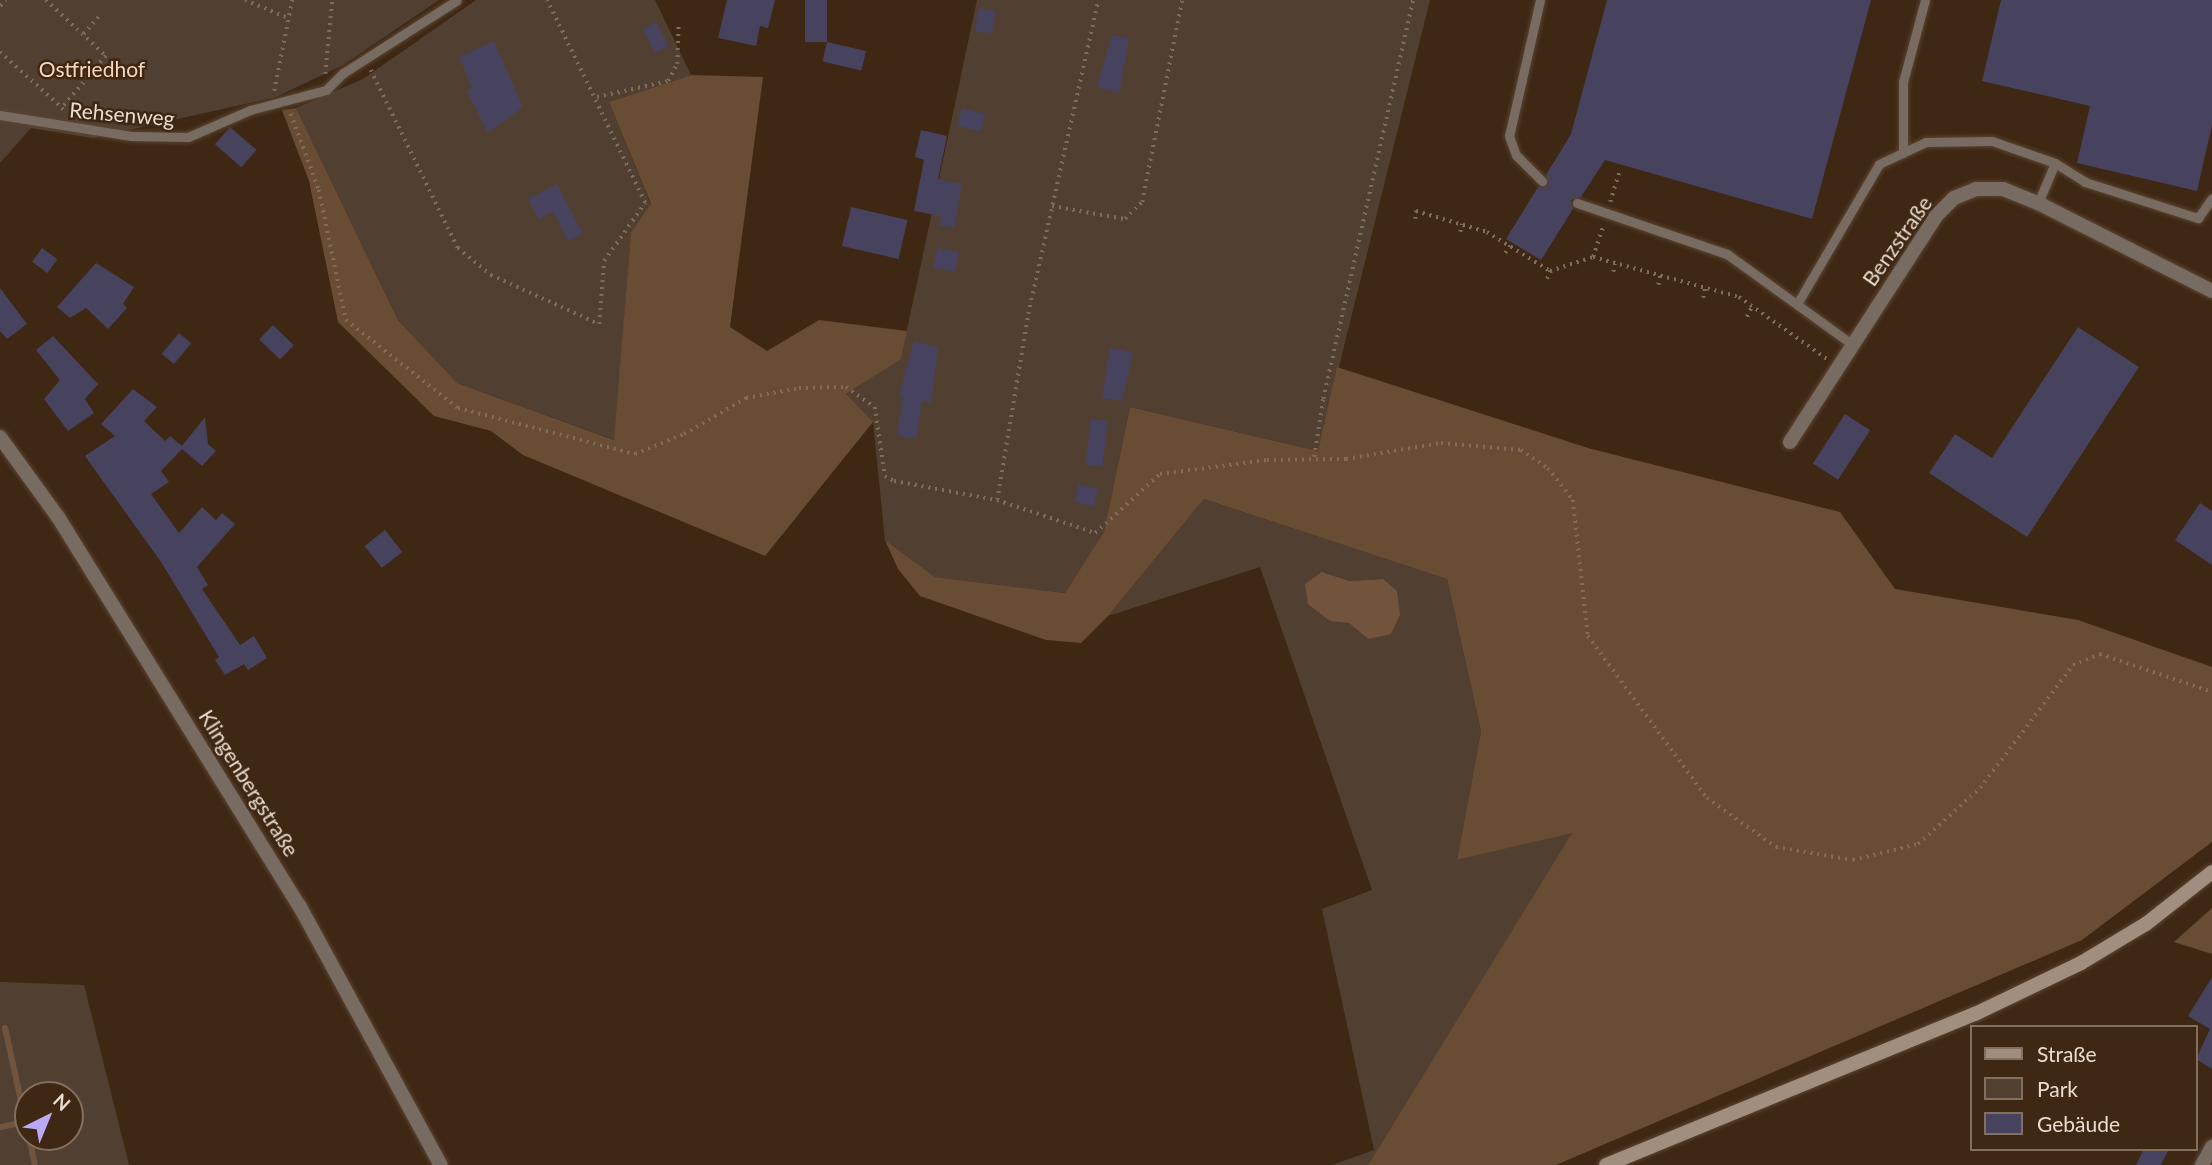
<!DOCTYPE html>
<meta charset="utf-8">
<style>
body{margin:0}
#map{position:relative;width:2212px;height:1165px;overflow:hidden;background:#3e2713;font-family:Lato,sans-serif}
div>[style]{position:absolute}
.green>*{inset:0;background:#514032}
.forest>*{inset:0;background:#694c34}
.water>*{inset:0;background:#72543c}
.stream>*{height:6px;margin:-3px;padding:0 3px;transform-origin:3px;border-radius:3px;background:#72543c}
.building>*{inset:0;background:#47425e;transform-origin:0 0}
.path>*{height:3.5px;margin-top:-1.75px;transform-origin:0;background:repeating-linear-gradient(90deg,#806c5b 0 2px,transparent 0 7px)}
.roads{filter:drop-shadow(0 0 2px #5a4431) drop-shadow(0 0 2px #5a4431)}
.service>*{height:9px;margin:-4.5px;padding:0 4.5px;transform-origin:4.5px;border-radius:4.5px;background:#776b62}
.minor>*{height:14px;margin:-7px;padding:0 7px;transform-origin:7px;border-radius:7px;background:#776b62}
.tertiary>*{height:14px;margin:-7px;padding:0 7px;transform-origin:7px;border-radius:7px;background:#776b62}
.secondary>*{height:14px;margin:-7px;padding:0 7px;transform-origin:7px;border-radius:7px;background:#a28e7f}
span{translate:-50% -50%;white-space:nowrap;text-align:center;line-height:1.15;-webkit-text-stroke:5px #3e2713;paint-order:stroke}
.park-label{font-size:21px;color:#f8d7be}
.street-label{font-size:21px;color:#eadbcf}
.legend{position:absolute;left:1970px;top:1025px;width:228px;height:126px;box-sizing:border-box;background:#3e2713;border:2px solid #836f5e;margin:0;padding:9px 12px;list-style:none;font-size:21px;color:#eadbcf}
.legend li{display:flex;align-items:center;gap:14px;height:35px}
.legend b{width:35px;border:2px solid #836f5e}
.north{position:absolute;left:14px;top:1081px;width:70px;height:70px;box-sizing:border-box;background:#3e2713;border:2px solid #836f5e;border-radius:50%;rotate:43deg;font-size:19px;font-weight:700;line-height:28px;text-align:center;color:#eadbcf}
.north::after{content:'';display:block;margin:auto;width:24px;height:32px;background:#baaaf6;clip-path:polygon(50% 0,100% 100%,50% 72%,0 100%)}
</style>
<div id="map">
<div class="green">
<i style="clip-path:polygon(0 0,439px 0,343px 65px,276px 97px,93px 138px,31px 128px,0 163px)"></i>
<i style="clip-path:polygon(476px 0,655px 0,691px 75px,609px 102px,651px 205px,631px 232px,615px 440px,457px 383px,398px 320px,296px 108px,363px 79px)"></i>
<i style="clip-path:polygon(977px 0,1430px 0,1318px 451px,1130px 407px,1104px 533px,1065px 593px,935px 577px,885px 540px,873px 422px,845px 395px,901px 358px)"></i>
<i style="clip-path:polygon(evenodd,1204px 499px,1447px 579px,1481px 731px,1457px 860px,1573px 832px,1368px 1165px,1332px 1165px,1374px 1150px,1322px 909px,1372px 890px,1260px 567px,1108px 616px,1204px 499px,1323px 572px,1350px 581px,1383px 579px,1368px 639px,1349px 623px,1323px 572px)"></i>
<i style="clip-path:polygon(evenodd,0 982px,84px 985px,129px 1165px,0 1165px,0 982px,28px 1095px,70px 1095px,70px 1137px,28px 1137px,28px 1095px)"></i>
</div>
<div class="forest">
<i style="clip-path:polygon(691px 75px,763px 77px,730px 327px,767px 351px,819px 320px,907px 331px,901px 359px,846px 394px,873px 422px,765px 556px,523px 455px,491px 431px,434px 416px,338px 322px,309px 181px,282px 110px,296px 108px,398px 320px,457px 383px,614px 440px,631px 232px,651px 204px,609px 102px)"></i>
<i style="clip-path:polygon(1337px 367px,1588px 448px,1840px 512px,1895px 589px,2078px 620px,2212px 667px,2212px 842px,2082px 940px,1556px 1165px,1368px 1165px,1572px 833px,1457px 860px,1481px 731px,1447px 579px,1204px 499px,1108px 616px,1081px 643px,1046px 640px,920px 596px,898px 569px,885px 540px,935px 577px,1065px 593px,1104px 532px,1130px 407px,1318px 451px)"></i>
<i style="clip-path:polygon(2212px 908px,2212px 954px,2174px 942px)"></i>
</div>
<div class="water">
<i style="clip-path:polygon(1322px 572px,1350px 581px,1383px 579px,1397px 591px,1400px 615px,1391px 634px,1368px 639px,1349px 623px,1330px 621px,1308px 604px,1305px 584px)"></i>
</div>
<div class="stream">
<i style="left:5px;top:1028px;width:107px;rotate:77.6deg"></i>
<i style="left:0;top:1127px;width:25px;rotate:-11deg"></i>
<i style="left:29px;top:1137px;width:29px;rotate:78deg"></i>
</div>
<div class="building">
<i style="clip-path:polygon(727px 0,775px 0,768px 28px,760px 26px,756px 46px,718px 38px)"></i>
<i style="left:805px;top:0;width:22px;height:42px"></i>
<i style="clip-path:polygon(1607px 0,1871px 0,1812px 219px,1605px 160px,1581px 197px,1571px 200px,1573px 209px,1541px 260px,1506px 239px,1538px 187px,1547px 185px,1546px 175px,1571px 134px)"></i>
<i style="clip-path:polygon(2001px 0,2212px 0,2212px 125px,2197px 191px,2077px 163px,2090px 106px,1982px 81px)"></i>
<i style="left:979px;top:8px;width:17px;height:23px;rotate:10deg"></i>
<i style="left:656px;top:22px;width:27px;height:15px;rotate:62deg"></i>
<i style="clip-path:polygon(1112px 35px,1129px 38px,1119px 93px,1097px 87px)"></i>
<i style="clip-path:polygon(494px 41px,523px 107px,488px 133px,467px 91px,472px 88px,459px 57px)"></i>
<i style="left:827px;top:42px;width:40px;height:20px;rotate:13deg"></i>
<i style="left:962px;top:108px;width:24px;height:18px;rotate:15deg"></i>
<i style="left:230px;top:127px;width:35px;height:23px;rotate:41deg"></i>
<i style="clip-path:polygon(921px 130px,947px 136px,938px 179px,962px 184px,954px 228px,939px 225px,941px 216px,914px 211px,924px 160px,915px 157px)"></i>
<i style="clip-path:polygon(557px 184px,583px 234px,568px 241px,553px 211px,539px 219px,528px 199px)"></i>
<i style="left:851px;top:207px;width:58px;height:40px;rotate:13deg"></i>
<i style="left:42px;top:248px;width:19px;height:17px;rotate:36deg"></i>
<i style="left:937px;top:248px;width:22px;height:20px;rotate:10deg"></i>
<i style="clip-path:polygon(96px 263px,134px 287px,123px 304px,127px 308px,108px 329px,86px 308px,70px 318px,57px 307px)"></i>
<i style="clip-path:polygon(0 288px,27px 324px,7px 339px,0 331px)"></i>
<i style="left:273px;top:325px;width:29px;height:20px;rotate:44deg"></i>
<i style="clip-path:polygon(2078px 327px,2139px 367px,2027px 537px,1929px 473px,1955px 434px,1992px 458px)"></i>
<i style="left:179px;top:333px;width:16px;height:27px;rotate:40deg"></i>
<i style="clip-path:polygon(53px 336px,98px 384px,85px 399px,94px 413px,68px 431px,44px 399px,60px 380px,36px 350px)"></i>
<i style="clip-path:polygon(914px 341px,938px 347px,931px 403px,922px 401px,916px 439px,897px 435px,903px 397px,899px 396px)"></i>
<i style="clip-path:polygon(1110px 347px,1133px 353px,1122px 401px,1102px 398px)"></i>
<i style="clip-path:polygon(133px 389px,157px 407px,144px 421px,165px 441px,170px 436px,182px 446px,205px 417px,208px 444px,216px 451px,202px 466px,182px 449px,161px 471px,169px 482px,151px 494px,179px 533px,202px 507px,216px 520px,222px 513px,235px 524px,197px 567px,208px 585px,202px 589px,240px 645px,254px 636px,267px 658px,248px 670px,244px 664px,225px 675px,215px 660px,219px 657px,161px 562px,85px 456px,115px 436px,101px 424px)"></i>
<i style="left:1845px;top:414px;width:30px;height:59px;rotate:33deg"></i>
<i style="left:1091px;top:419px;width:17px;height:46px;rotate:7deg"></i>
<i style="left:1079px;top:484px;width:20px;height:18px;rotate:15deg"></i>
<i style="clip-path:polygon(2200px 503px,2212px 511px,2212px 565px,2175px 540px)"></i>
<i style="left:385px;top:530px;width:28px;height:26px;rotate:52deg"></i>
<i style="clip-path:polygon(2212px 977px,2212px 1069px,2196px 1059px,2210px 1029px,2188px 1016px)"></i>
<i style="clip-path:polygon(2144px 1149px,2169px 1149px,2161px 1165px,2136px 1165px)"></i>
</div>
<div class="path">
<i style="left:46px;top:0;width:82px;rotate:43deg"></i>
<i style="left:106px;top:56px;width:68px;rotate:130.2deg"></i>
<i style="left:62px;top:108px;width:5px;rotate:53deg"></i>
<i style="left:245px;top:0;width:47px;rotate:22.7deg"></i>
<i style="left:0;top:6px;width:8px;rotate:-45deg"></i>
<i style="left:83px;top:34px;width:26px;rotate:-47deg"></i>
<i style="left:0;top:52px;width:82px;rotate:42deg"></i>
<i style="left:371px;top:70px;width:198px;rotate:64deg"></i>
<i style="left:458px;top:248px;width:43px;rotate:39.3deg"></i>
<i style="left:491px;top:275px;width:119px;rotate:24.4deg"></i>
<i style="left:599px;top:324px;width:63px;rotate:-85.5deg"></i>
<i style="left:604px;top:261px;width:71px;rotate:-54.7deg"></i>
<i style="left:645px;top:203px;width:225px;rotate:-115.8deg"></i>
<i style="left:325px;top:74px;width:74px;rotate:-84.6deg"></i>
<i style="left:274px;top:91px;width:93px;rotate:-78.8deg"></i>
<i style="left:597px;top:97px;width:73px;rotate:-12.7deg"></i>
<i style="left:668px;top:81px;width:19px;rotate:-62deg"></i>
<i style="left:677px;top:64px;width:38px;rotate:-88deg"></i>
<i style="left:291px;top:114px;width:81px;rotate:69.8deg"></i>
<i style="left:319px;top:190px;width:133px;rotate:78.3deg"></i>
<i style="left:346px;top:320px;width:142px;rotate:38.2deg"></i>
<i style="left:458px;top:408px;width:183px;rotate:14.6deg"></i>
<i style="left:635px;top:454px;width:53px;rotate:-22.2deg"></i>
<i style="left:684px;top:434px;width:72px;rotate:-30.1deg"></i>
<i style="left:746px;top:398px;width:54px;rotate:-10.7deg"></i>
<i style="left:799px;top:388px;width:47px;rotate:-1.2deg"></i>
<i style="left:846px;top:387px;width:35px;rotate:35deg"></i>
<i style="left:875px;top:407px;width:70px;rotate:81.8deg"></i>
<i style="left:885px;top:476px;width:10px;rotate:29deg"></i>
<i style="left:894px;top:481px;width:105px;rotate:10.5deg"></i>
<i style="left:997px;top:500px;width:103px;rotate:18.6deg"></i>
<i style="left:1095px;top:533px;width:88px;rotate:-42.2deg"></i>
<i style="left:1160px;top:474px;width:108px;rotate:-7.5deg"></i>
<i style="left:1267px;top:460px;width:79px;rotate:-0.7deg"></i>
<i style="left:1346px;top:459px;width:96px;rotate:-9.6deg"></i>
<i style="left:1441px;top:443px;width:80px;rotate:5deg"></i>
<i style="left:1521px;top:450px;width:32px;rotate:34deg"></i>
<i style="left:1548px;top:468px;width:41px;rotate:52deg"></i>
<i style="left:1573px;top:500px;width:137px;rotate:83.7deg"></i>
<i style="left:1588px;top:636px;width:201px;rotate:53.7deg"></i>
<i style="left:1707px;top:798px;width:85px;rotate:35.4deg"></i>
<i style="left:1776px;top:847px;width:78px;rotate:9.6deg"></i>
<i style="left:1853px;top:860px;width:67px;rotate:-13.8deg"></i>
<i style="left:1918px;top:844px;width:84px;rotate:-42.1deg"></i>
<i style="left:1980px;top:788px;width:154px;rotate:-52.9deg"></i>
<i style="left:2073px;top:665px;width:29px;rotate:-22deg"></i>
<i style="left:2100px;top:654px;width:118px;rotate:18.7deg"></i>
<i style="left:1610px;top:202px;width:34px;rotate:-73deg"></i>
<i style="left:1052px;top:206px;width:74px;rotate:10.1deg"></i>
<i style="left:1125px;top:219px;width:24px;rotate:-45deg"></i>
<i style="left:1142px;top:202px;width:206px;rotate:-78.8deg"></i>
<i style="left:1415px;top:219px;width:8px;rotate:-83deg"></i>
<i style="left:1416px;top:211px;width:74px;rotate:16.5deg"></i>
<i style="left:1487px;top:232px;width:74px;rotate:31.8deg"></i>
<i style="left:1550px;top:271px;width:45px;rotate:-18deg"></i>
<i style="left:1593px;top:257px;width:151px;rotate:15.3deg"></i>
<i style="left:1739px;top:297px;width:108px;rotate:35.2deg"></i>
<i style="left:1460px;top:232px;width:8px;rotate:-76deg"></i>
<i style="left:1505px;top:253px;width:9px;rotate:-54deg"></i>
<i style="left:1593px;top:257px;width:33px;rotate:-72deg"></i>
<i style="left:1613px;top:272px;width:8px;rotate:-76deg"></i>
<i style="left:1547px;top:279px;width:9px;rotate:-69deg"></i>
<i style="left:1658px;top:285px;width:9px;rotate:-77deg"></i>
<i style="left:1703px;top:298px;width:10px;rotate:-79deg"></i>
<i style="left:1747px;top:317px;width:12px;rotate:-66deg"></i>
<i style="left:1314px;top:457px;width:59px;rotate:-81.2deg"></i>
<i style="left:1323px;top:399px;width:409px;rotate:-77.3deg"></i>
<i style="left:997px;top:500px;width:189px;rotate:-80.5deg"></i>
<i style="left:1028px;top:314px;width:322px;rotate:-77.4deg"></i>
</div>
<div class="roads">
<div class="service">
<i style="left:1540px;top:0;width:139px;rotate:102.8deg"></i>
<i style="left:1509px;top:136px;width:20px;rotate:70deg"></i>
<i style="left:1516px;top:155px;width:37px;rotate:45deg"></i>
<i style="left:0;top:115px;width:133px;rotate:9.1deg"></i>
<i style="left:131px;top:136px;width:57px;rotate:1deg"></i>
<i style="left:188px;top:137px;width:68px;rotate:-23.5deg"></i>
<i style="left:250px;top:110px;width:79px;rotate:-14.7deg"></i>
<i style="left:326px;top:90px;width:24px;rotate:-45deg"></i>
<i style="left:343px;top:73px;width:135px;rotate:-32.6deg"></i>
<i style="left:1903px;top:153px;width:71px;rotate:-90deg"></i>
<i style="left:1903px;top:82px;width:85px;rotate:-75deg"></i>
<i style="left:1577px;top:203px;width:158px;rotate:18.8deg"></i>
<i style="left:1727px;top:254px;width:154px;rotate:35.8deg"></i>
<i style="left:2038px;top:203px;width:43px;rotate:-67deg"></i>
<i style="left:1797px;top:304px;width:162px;rotate:-59.6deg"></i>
<i style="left:1879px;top:164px;width:52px;rotate:-25.1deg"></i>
<i style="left:1926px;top:142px;width:66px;rotate:-0.9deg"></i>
<i style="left:1992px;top:141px;width:67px;rotate:19.2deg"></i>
<i style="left:2055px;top:163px;width:36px;rotate:32deg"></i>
<i style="left:2085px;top:182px;width:119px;rotate:17.7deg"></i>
<i style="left:2198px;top:218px;width:24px;rotate:-55deg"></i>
</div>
<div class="minor">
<i style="left:1790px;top:442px;width:269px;rotate:-57.1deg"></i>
<i style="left:1936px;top:216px;width:25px;rotate:-45deg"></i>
<i style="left:1954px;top:198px;width:24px;rotate:-22deg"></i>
<i style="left:1976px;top:189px;width:27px"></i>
<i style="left:2003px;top:189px;width:38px;rotate:22deg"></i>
<i style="left:2038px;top:203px;width:195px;rotate:26.8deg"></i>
</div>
<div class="tertiary">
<i style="left:0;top:437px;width:99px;rotate:54.1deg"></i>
<i style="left:58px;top:517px;width:457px;rotate:58.2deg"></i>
<i style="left:299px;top:905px;width:296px;rotate:61.4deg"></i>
<i style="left:2202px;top:1165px;width:21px;rotate:-61deg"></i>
</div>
<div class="secondary">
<i style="left:1606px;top:1165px;width:399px;rotate:-22.3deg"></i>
<i style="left:1975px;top:1014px;width:118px;rotate:-25.7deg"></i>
<i style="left:2081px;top:963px;width:76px;rotate:-31deg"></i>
<i style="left:2146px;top:924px;width:84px;rotate:-38.2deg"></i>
</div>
</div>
<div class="park-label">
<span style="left:92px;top:69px">Ostfriedhof</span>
</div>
<div class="street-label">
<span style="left:122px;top:114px;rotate:5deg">Rehsenweg</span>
<span style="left:1897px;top:241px;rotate:-55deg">Benzstraße</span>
<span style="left:249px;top:783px;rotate:58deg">Klingenbergstraße</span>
</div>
<ul class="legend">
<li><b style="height:9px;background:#a28e7f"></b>Straße</li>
<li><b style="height:19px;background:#514032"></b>Park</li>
<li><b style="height:19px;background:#47425e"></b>Gebäude</li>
</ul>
<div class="north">N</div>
</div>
